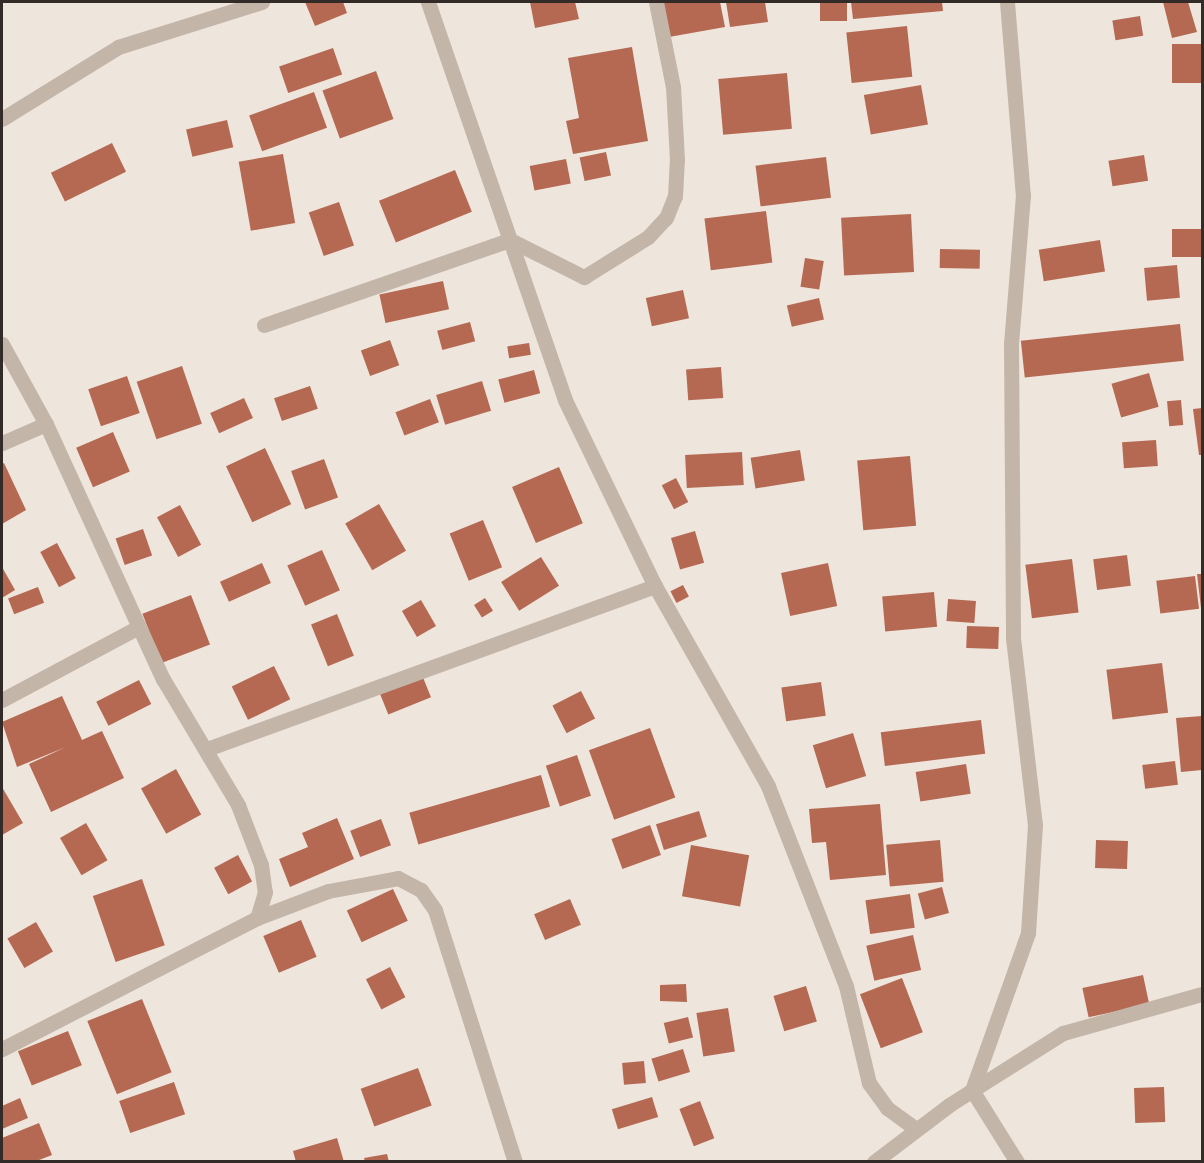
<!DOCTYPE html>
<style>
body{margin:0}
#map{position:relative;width:1204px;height:1163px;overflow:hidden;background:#eee5dc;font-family:Lato,sans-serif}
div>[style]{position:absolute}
.building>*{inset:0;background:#b56952;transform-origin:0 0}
.street>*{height:15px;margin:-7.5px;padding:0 7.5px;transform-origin:7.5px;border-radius:7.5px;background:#c4b5a9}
span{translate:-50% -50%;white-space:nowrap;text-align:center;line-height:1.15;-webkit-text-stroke:4.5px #f6efe7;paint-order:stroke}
.frame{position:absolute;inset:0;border:3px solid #332b28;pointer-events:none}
</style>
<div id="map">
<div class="building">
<i style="clip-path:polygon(305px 2px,343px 2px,347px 13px,315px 26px)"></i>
<i style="clip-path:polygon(530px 2px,575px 2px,579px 19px,535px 28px)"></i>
<i style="clip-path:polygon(662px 2px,720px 2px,725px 27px,669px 37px)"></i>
<i style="clip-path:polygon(726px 2px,765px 2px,768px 22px,730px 27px)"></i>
<i style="left:820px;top:2px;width:27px;height:19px"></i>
<i style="clip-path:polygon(851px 2px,942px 2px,943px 11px,853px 19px)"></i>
<i style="clip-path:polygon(1163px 2px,1188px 2px,1197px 32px,1172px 38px)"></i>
<i style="left:1140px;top:16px;width:20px;height:28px;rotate:81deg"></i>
<i style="left:907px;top:26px;width:51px;height:61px;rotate:84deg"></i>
<i style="left:1202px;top:44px;width:39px;height:30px;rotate:90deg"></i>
<i style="clip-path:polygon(632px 47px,648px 141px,573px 154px,566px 121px,579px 118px,568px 58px)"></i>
<i style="left:333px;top:48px;width:28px;height:57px;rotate:71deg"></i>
<i style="left:376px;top:71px;width:51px;height:57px;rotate:70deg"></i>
<i style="left:787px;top:73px;width:56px;height:69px;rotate:85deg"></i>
<i style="left:921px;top:85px;width:40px;height:58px;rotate:80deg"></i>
<i style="left:314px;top:92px;width:38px;height:69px;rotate:70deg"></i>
<i style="left:227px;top:120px;width:28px;height:42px;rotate:77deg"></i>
<i style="left:112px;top:143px;width:32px;height:68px;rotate:64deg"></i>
<i style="left:606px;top:152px;width:24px;height:27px;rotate:78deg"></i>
<i style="left:283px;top:154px;width:70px;height:45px;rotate:80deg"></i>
<i style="left:1144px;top:155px;width:26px;height:36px;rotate:81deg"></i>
<i style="left:826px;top:157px;width:41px;height:71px;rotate:83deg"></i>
<i style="left:566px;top:159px;width:25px;height:37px;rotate:79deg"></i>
<i style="left:455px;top:170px;width:45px;height:82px;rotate:68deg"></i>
<i style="left:339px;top:202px;width:46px;height:32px;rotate:71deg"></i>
<i style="left:766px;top:211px;width:52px;height:62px;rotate:83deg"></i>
<i style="left:911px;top:214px;width:58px;height:70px;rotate:87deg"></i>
<i style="left:1172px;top:229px;width:30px;height:28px"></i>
<i style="left:1100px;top:240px;width:32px;height:62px;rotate:81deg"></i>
<i style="left:940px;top:249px;width:40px;height:19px;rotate:1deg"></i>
<i style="left:805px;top:258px;width:19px;height:29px;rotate:9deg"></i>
<i style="left:1177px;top:265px;width:33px;height:33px;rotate:85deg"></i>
<i style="left:443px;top:281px;width:29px;height:65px;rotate:78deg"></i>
<i style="left:683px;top:290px;width:29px;height:38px;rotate:78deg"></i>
<i style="left:819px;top:298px;width:22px;height:33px;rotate:77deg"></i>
<i style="left:470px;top:322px;width:20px;height:34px;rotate:75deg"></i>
<i style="left:1180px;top:324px;width:37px;height:160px;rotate:84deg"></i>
<i style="left:390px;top:340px;width:27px;height:31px;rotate:70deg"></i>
<i style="left:529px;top:343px;width:12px;height:22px;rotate:81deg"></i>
<i style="left:182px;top:366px;width:61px;height:48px;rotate:71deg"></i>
<i style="left:721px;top:367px;width:31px;height:35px;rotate:86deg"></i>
<i style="left:534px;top:370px;width:24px;height:37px;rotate:75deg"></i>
<i style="left:1149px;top:373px;width:35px;height:39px;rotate:74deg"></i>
<i style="left:127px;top:376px;width:39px;height:41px;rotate:71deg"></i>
<i style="left:482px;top:381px;width:31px;height:48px;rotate:73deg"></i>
<i style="left:310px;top:386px;width:24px;height:38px;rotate:71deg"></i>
<i style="left:244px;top:398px;width:22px;height:37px;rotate:66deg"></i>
<i style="left:430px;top:399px;width:25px;height:37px;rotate:69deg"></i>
<i style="left:1181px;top:400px;width:25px;height:14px;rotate:85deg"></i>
<i style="clip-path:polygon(1202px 408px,1202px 455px,1199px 455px,1193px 409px)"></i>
<i style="left:113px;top:432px;width:43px;height:40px;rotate:67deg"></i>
<i style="left:1156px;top:440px;width:26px;height:34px;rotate:86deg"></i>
<i style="left:265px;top:448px;width:62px;height:43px;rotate:65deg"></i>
<i style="left:800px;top:450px;width:31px;height:50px;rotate:81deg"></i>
<i style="left:742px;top:452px;width:33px;height:57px;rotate:87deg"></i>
<i style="left:910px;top:456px;width:70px;height:53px;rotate:85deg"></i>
<i style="left:324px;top:459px;width:41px;height:35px;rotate:70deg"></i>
<i style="clip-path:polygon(4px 463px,26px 510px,2px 524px,2px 464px)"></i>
<i style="left:559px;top:467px;width:61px;height:51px;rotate:67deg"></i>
<i style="left:676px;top:478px;width:27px;height:16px;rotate:63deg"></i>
<i style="left:379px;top:504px;width:54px;height:39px;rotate:60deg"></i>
<i style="left:180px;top:505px;width:45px;height:26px;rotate:62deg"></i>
<i style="left:483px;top:520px;width:51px;height:36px;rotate:68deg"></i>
<i style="left:143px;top:529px;width:28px;height:29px;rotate:71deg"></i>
<i style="left:695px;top:531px;width:33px;height:25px;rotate:74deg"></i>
<i style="left:57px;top:543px;width:40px;height:19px;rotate:62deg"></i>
<i style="left:322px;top:550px;width:44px;height:38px;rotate:66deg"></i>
<i style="left:1127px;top:555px;width:31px;height:34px;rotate:83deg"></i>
<i style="left:541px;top:557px;width:34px;height:47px;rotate:58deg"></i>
<i style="left:1072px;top:559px;width:54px;height:47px;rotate:83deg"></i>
<i style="left:262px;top:563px;width:22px;height:46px;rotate:66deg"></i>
<i style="left:828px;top:563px;width:44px;height:48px;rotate:78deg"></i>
<i style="clip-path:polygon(2px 567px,15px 590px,2px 598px)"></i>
<i style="clip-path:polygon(1197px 574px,1202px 574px,1202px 608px,1201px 608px)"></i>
<i style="left:1195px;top:576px;width:33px;height:39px;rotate:83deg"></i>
<i style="left:683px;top:585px;width:13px;height:14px;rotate:63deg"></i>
<i style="left:38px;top:587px;width:17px;height:32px;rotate:69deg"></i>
<i style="left:934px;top:592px;width:35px;height:52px;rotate:85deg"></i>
<i style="left:191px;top:595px;width:53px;height:52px;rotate:69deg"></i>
<i style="left:485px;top:598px;width:15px;height:13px;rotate:58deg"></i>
<i style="left:948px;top:599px;width:28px;height:22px;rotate:4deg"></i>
<i style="left:421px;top:600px;width:30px;height:22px;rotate:60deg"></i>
<i style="left:337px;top:614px;width:45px;height:28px;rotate:68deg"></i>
<i style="left:967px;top:626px;width:32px;height:22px;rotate:2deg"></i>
<i style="left:1162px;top:663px;width:50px;height:56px;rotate:83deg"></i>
<i style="left:274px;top:666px;width:37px;height:47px;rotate:64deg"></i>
<i style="left:422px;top:675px;width:24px;height:46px;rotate:68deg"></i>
<i style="left:139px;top:680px;width:27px;height:48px;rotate:63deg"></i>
<i style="left:821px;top:682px;width:34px;height:40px;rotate:82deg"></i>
<i style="left:581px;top:691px;width:31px;height:32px;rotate:63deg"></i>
<i style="clip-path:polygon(62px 696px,82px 740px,102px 731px,124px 778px,51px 812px,29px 764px,66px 747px,17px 767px,2px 722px)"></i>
<i style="clip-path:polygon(1202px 716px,1202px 770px,1181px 772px,1176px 718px)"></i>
<i style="left:981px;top:720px;width:34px;height:101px;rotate:83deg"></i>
<i style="left:650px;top:728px;width:74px;height:65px;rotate:70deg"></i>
<i style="left:853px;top:733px;width:45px;height:42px;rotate:73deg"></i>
<i style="left:577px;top:755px;width:43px;height:33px;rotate:71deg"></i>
<i style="left:1175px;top:761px;width:24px;height:33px;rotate:83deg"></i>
<i style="left:966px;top:764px;width:30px;height:51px;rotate:81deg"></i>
<i style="left:176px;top:769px;width:52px;height:40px;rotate:61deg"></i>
<i style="left:541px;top:775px;width:33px;height:137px;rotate:74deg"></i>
<i style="clip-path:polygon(2px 787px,23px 823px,2px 835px)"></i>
<i style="clip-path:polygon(880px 804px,886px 875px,830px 880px,826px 842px,812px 843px,809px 809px)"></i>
<i style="left:699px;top:811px;width:27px;height:45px;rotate:73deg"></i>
<i style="clip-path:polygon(337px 818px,354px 859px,290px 887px,279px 859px,308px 847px,302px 833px)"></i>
<i style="left:381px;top:819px;width:28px;height:33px;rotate:69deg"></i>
<i style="left:86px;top:823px;width:43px;height:30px;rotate:60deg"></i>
<i style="left:650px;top:825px;width:32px;height:41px;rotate:70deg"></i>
<i style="left:940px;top:840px;width:42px;height:54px;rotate:85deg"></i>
<i style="left:1096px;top:840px;width:32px;height:28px;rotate:2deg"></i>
<i style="left:691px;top:845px;width:59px;height:52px;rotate:10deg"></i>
<i style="left:238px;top:855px;width:30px;height:27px;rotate:62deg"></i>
<i style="left:142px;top:879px;width:70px;height:52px;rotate:71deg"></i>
<i style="left:942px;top:887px;width:27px;height:25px;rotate:75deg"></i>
<i style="left:393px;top:889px;width:35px;height:51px;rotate:65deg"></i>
<i style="left:910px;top:894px;width:34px;height:45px;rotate:82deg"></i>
<i style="left:570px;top:899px;width:28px;height:39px;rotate:67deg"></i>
<i style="left:301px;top:920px;width:40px;height:41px;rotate:67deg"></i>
<i style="left:36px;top:922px;width:34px;height:33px;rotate:60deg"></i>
<i style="left:913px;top:935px;width:36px;height:48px;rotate:77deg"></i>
<i style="left:390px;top:967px;width:34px;height:27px;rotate:63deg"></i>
<i style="left:1143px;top:975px;width:30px;height:62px;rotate:78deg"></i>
<i style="left:902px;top:978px;width:58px;height:45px;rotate:69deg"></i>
<i style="clip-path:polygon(686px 984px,687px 1002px,660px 1001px,660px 985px)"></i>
<i style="left:806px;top:986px;width:37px;height:34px;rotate:73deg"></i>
<i style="left:142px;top:999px;width:79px;height:59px;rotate:68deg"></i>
<i style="left:728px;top:1008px;width:44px;height:32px;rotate:81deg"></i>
<i style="left:688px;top:1017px;width:21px;height:25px;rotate:76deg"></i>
<i style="left:68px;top:1031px;width:37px;height:54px;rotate:68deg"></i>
<i style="left:683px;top:1049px;width:24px;height:33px;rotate:73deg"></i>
<i style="left:644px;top:1061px;width:22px;height:22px;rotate:85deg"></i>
<i style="left:418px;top:1068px;width:40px;height:61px;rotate:70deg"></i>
<i style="left:174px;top:1082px;width:34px;height:58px;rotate:71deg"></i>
<i style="left:1164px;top:1087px;width:35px;height:30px;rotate:88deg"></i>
<i style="left:652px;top:1097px;width:21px;height:42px;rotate:73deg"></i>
<i style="clip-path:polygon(20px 1098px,28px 1118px,2px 1129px,2px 1106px)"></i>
<i style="left:700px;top:1101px;width:40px;height:22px;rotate:69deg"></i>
<i style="clip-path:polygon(39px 1123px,52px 1155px,34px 1162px,2px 1162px,2px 1138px)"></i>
<i style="clip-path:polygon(337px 1138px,344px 1162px,296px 1162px,293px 1151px)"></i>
<i style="clip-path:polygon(387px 1154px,389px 1162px,365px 1162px,364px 1158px)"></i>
</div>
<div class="street">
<i style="left:428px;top:2px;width:421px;rotate:71deg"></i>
<i style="left:565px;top:400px;width:207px;rotate:64.2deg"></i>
<i style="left:655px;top:586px;width:230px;rotate:60.5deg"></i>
<i style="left:768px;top:786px;width:215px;rotate:68.7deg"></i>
<i style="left:846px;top:986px;width:100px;rotate:76.7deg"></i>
<i style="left:869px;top:1083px;width:31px;rotate:54deg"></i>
<i style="left:887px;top:1108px;width:36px;rotate:36deg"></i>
<i style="left:1007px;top:2px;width:194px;rotate:85.3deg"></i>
<i style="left:1023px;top:195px;width:148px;rotate:94.6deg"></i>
<i style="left:1011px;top:343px;width:295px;rotate:89.6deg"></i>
<i style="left:1013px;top:638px;width:188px;rotate:83.3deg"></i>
<i style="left:1035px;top:825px;width:108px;rotate:93.7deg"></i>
<i style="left:1028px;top:933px;width:167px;rotate:109.6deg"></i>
<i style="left:972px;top:1090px;width:85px;rotate:58deg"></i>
<i style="left:2px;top:119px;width:137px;rotate:-31.8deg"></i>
<i style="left:118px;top:47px;width:151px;rotate:-17.4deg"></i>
<i style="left:264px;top:325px;width:260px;rotate:-19.1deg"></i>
<i style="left:510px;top:240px;width:83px;rotate:26.6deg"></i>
<i style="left:584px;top:277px;width:75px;rotate:-32deg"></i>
<i style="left:648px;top:237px;width:26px;rotate:-47deg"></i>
<i style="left:666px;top:218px;width:24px;rotate:-68deg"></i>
<i style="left:675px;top:196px;width:36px;rotate:-87deg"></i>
<i style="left:677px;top:160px;width:73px;rotate:-93.1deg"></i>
<i style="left:673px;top:87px;width:87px;rotate:-101.3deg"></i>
<i style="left:2px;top:344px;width:91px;rotate:61.2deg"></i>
<i style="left:46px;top:424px;width:281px;rotate:65.4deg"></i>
<i style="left:163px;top:679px;width:147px;rotate:59.2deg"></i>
<i style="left:238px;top:805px;width:64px;rotate:69deg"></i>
<i style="left:261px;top:865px;width:27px;rotate:82deg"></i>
<i style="left:265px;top:892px;width:27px;rotate:107deg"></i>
<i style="left:2px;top:443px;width:48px;rotate:-23.4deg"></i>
<i style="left:2px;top:700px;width:153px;rotate:-28.1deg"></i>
<i style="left:207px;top:749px;width:477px;rotate:-20deg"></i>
<i style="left:2px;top:1049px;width:287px;rotate:-27.2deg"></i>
<i style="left:257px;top:918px;width:76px;rotate:-20.8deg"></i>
<i style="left:328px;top:891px;width:71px;rotate:-10.5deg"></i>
<i style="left:398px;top:878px;width:26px;rotate:28deg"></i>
<i style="left:421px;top:890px;width:24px;rotate:55deg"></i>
<i style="left:435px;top:910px;width:264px;rotate:72.4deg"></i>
<i style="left:874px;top:1162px;width:94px;rotate:-37.2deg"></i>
<i style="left:949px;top:1105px;width:135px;rotate:-32.3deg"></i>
<i style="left:1063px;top:1033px;width:144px;rotate:-15.7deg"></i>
</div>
<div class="frame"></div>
</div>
